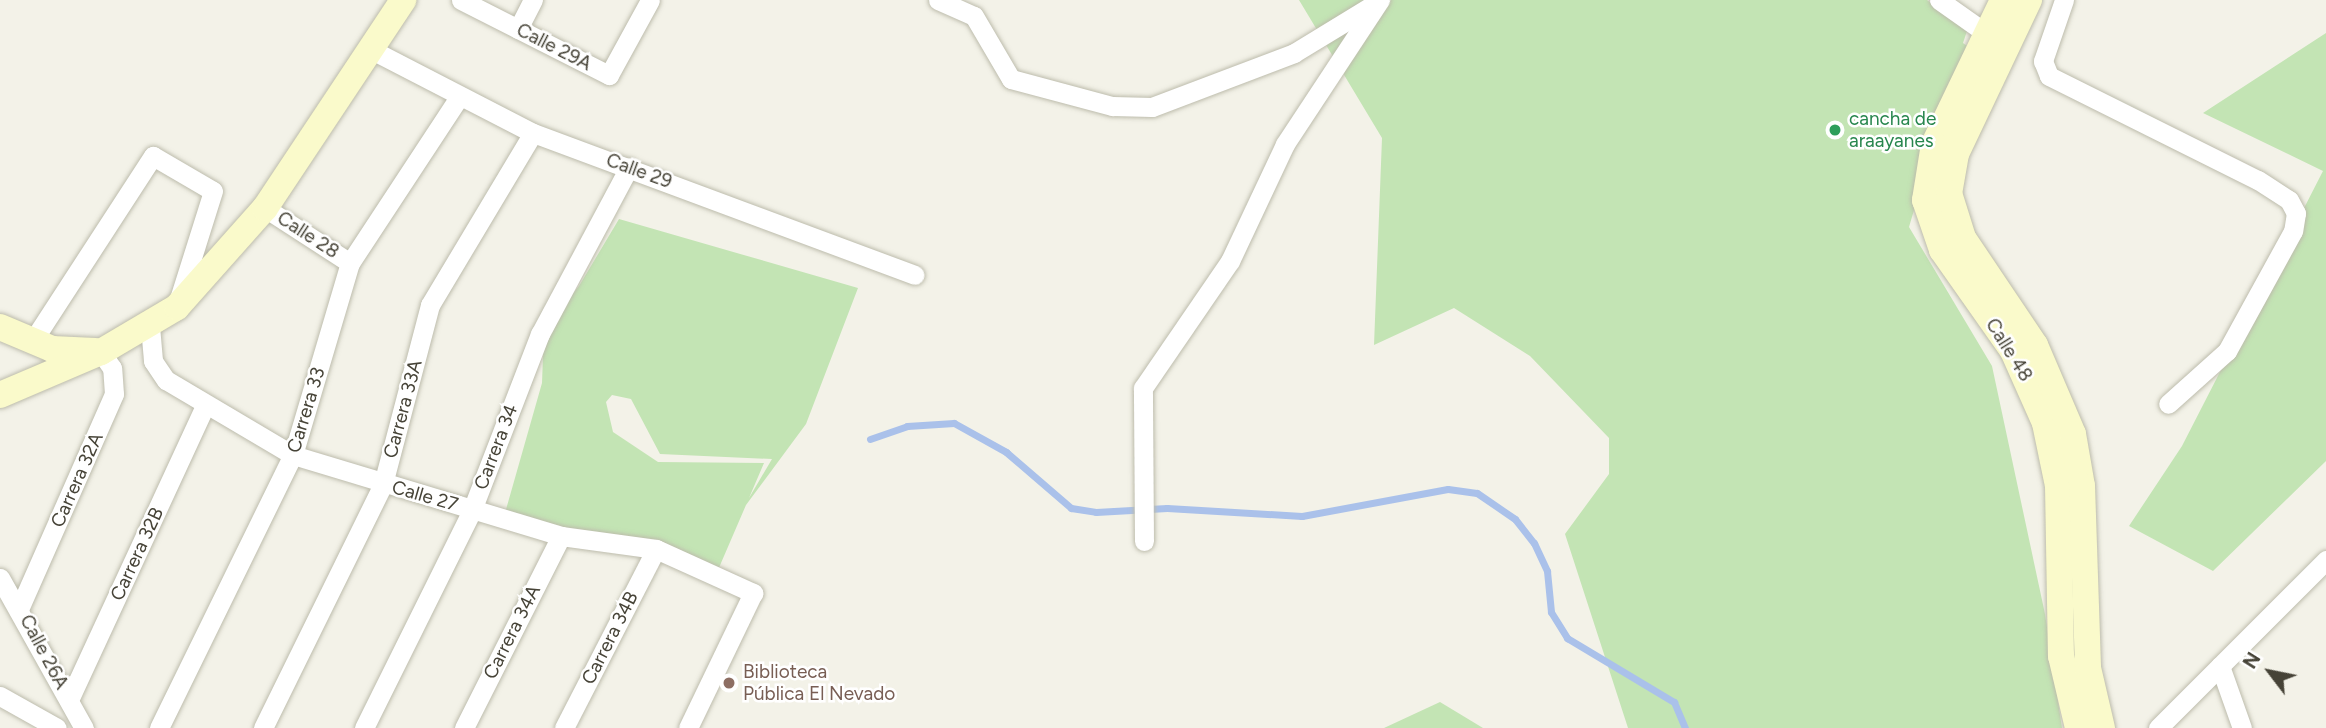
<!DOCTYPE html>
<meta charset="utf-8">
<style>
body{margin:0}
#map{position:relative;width:2326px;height:728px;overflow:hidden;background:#f3f2e8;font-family:Figtree,sans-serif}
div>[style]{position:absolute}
.green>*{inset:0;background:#c3e4b4}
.stream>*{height:7px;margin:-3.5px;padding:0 3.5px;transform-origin:3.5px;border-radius:3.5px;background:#aac1ea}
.roads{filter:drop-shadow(0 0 2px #bdbcac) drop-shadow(0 0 2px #bdbcac)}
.street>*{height:19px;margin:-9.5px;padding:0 9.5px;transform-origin:9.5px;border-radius:9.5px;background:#fff}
.secondary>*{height:26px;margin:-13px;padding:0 13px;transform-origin:13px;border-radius:13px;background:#fafacb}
.dots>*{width:19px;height:19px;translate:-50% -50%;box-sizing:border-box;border:4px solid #fff;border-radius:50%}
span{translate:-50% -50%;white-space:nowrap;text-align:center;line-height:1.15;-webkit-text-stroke:5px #fff;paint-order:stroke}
.street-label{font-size:19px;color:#464337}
.leisure-label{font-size:19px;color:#27864d}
.left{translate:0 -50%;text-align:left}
.education-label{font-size:19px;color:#785e54}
.north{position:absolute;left:2235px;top:637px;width:70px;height:70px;-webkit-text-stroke:5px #fff;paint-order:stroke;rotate:302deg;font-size:19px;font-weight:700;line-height:28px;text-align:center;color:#464337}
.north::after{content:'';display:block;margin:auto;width:24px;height:32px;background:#464337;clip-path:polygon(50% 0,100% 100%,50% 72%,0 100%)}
</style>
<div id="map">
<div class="green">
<i style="clip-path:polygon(1299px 0,1927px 0,1967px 31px,1963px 43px,1974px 51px,1952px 82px,1909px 227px,1992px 366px,2045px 614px,2062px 728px,1628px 728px,1565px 534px,1609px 474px,1609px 438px,1530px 356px,1454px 308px,1374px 345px,1382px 138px)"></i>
<i style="clip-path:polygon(2326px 33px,2326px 461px,2213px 571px,2129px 526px,2182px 446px,2323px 171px,2203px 113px)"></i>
<i style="clip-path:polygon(evenodd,619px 219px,858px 288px,806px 424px,746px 505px,718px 570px,505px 513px,542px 383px,544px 328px,579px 286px,619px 219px,612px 395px,631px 399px,660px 454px,772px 459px,749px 498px,764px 463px,658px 462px,613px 432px,606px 402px,612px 395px)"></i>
<i style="clip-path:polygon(1440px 702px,1483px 728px,1384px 728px)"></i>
</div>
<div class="stream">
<i style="left:870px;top:439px;width:39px;rotate:-19deg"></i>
<i style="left:907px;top:426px;width:47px;rotate:-3.7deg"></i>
<i style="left:954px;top:423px;width:60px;rotate:29.1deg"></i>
<i style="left:1006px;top:452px;width:86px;rotate:40.7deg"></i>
<i style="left:1071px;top:508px;width:25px;rotate:9deg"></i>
<i style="left:1096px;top:512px;width:71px;rotate:-3.2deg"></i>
<i style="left:1167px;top:508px;width:135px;rotate:3.4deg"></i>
<i style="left:1302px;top:516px;width:148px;rotate:-10.5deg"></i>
<i style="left:1448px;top:489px;width:29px;rotate:8deg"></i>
<i style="left:1477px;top:493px;width:46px;rotate:34.4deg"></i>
<i style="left:1515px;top:519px;width:31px;rotate:52deg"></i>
<i style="left:1534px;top:543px;width:31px;rotate:65deg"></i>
<i style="left:1547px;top:571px;width:41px;rotate:84.4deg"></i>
<i style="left:1551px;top:612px;width:31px;rotate:58deg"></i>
<i style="left:1567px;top:638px;width:125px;rotate:30.9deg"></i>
<i style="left:1674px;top:702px;width:28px;rotate:67deg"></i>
</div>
<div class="roads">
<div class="street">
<i style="left:461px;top:0;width:166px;rotate:26.9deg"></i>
<i style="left:609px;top:75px;width:85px;rotate:-61.3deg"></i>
<i style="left:938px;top:0;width:39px;rotate:24deg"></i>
<i style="left:974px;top:16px;width:73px;rotate:59.6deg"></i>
<i style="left:1011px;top:79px;width:105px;rotate:15deg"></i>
<i style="left:1112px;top:106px;width:40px;rotate:1.4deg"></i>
<i style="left:1152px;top:107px;width:152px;rotate:-20.8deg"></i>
<i style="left:1294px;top:53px;width:92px;rotate:-31.3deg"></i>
<i style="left:1939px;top:0;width:59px;rotate:35.3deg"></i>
<i style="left:2064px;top:0;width:65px;rotate:109deg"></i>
<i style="left:2043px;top:61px;width:16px;rotate:68deg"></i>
<i style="left:2049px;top:76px;width:233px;rotate:26.5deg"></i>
<i style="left:2258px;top:180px;width:37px;rotate:33deg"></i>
<i style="left:2289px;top:200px;width:15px;rotate:62deg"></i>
<i style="left:2296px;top:213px;width:18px;rotate:99deg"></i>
<i style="left:2293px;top:231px;width:137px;rotate:118.8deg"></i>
<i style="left:2227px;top:351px;width:79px;rotate:138.1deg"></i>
<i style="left:518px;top:29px;width:33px;rotate:-63deg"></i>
<i style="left:372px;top:50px;width:181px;rotate:27.3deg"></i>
<i style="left:533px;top:133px;width:407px;rotate:20.4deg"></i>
<i style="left:265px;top:208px;width:101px;rotate:32.9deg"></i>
<i style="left:150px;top:326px;width:35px;rotate:85deg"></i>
<i style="left:153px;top:361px;width:23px;rotate:56deg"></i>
<i style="left:166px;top:380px;width:147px;rotate:30.6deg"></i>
<i style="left:293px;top:455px;width:280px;rotate:16.8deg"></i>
<i style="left:561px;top:536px;width:96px;rotate:7.8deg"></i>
<i style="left:656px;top:549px;width:107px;rotate:24.4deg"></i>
<i style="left:753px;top:593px;width:150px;rotate:115.7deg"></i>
<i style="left:32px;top:342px;width:222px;rotate:-57deg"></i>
<i style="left:153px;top:156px;width:69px;rotate:30.3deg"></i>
<i style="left:213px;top:191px;width:113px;rotate:107.5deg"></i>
<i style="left:1144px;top:541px;width:153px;rotate:-90.4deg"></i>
<i style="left:1143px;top:388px;width:154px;rotate:-55.6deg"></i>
<i style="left:1230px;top:261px;width:129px;rotate:-64.8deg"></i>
<i style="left:1285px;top:144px;width:173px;rotate:-56.6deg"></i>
<i style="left:0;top:578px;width:172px;rotate:60.8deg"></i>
<i style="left:20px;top:607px;width:233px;rotate:-66.2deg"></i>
<i style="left:114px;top:394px;width:26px;rotate:-94deg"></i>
<i style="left:112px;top:368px;width:19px;rotate:-125deg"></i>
<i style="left:2220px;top:666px;width:66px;rotate:70.5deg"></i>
<i style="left:0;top:696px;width:65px;rotate:29.3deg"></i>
<i style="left:69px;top:700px;width:322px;rotate:-65.2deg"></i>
<i style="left:159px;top:728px;width:304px;rotate:-63.9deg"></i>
<i style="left:293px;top:455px;width:200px;rotate:-73.5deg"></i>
<i style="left:350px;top:263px;width:199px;rotate:-56.7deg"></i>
<i style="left:263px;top:728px;width:272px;rotate:-63.8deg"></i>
<i style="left:383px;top:484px;width:185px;rotate:-75.3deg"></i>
<i style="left:430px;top:305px;width:200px;rotate:-59.1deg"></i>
<i style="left:364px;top:728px;width:243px;rotate:-63.6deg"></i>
<i style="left:472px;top:510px;width:189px;rotate:-68.9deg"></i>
<i style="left:540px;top:334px;width:189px;rotate:-61.9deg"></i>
<i style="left:464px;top:728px;width:215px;rotate:-63.2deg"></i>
<i style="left:564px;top:728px;width:201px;rotate:-62.8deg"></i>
<i style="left:2158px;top:728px;width:238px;rotate:-45deg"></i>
</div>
<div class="secondary">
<i style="left:2003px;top:0;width:160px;rotate:115.6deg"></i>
<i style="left:1934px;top:144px;width:57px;rotate:99.1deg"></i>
<i style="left:1925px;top:200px;width:53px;rotate:71.2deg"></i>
<i style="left:1942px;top:250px;width:123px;rotate:54.9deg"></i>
<i style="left:2013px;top:351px;width:79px;rotate:66deg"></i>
<i style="left:2045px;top:423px;width:64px;rotate:78.3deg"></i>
<i style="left:2058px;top:486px;width:170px;rotate:89deg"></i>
<i style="left:2061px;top:656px;width:74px;rotate:76.7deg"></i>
<i style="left:2029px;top:0;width:170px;rotate:115.4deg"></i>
<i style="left:1956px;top:154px;width:40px;rotate:100deg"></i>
<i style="left:1949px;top:193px;width:47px;rotate:72.7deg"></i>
<i style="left:1963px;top:238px;width:129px;rotate:56.1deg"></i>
<i style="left:2035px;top:345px;width:97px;rotate:66.9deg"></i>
<i style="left:2073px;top:434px;width:53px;rotate:80.2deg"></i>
<i style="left:2082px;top:486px;width:182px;rotate:88.1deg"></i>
<i style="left:2088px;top:668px;width:62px;rotate:76.9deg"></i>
<i style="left:0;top:327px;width:56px;rotate:22.9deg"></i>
<i style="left:52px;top:349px;width:43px;rotate:2.7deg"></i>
<i style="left:0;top:395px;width:110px;rotate:-23.1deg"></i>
<i style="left:101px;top:352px;width:88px;rotate:-30.6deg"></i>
<i style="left:177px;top:307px;width:132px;rotate:-48.4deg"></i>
<i style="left:265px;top:208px;width:250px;rotate:-56.4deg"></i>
</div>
</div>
<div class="dots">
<i style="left:1835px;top:130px;background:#2e9e5b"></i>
<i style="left:729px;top:683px;background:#8d6e63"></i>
</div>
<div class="street-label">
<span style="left:554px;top:47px;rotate:27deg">Calle 29A</span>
<span style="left:639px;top:171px;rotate:20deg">Calle 29</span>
<span style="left:308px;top:235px;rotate:33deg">Calle 28</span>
<span style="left:2009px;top:350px;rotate:58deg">Calle 48</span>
<span style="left:403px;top:409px;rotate:-75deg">Carrera 33A</span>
<span style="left:306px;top:410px;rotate:-73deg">Carrera 33</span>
<span style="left:496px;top:447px;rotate:-69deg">Carrera 34</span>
<span style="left:77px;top:480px;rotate:-66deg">Carrera 32A</span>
<span style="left:425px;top:496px;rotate:16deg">Calle 27</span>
<span style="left:137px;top:554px;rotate:-65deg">Carrera 32B</span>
<span style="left:512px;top:632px;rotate:-63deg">Carrera 34A</span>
<span style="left:610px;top:638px;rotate:-63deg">Carrera 34B</span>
<span style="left:44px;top:652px;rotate:62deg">Calle 26A</span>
</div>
<div class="leisure-label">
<span class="left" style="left:1849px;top:130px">cancha de<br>araayanes</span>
</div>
<div class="education-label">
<span class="left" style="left:743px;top:683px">Biblioteca<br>Pública El Nevado</span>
</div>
<div class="north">N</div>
</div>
